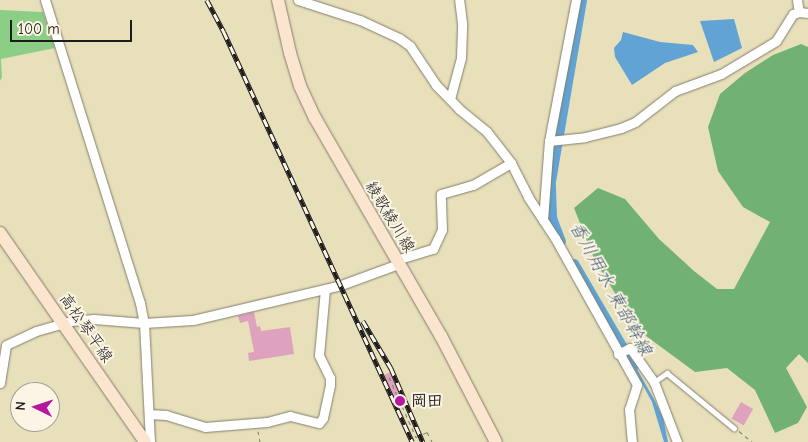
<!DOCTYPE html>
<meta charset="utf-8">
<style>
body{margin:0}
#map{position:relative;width:808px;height:442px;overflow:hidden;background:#e8e0bb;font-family:"Comic Neue","Klee One",sans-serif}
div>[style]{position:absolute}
.green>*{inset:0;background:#8cce86}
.forest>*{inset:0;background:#71b173}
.water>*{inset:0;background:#60a3d4}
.canal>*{height:9px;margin:-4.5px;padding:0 4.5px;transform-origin:4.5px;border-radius:4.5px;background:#60a3d4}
.building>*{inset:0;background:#dfa2be;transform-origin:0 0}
.path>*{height:1px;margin-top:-0.5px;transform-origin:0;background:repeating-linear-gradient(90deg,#827e6c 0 4px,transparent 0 8px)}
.roads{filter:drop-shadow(0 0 1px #827e6c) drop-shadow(0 0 1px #827e6c)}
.service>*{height:4.5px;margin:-2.25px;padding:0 2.25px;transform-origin:2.25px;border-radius:2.25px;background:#fff}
.minor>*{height:9px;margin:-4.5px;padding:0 4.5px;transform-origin:4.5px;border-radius:4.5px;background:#fff}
.secondary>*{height:12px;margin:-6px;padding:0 6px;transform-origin:6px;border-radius:6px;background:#fbe5cf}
.rail>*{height:4.5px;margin-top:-2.25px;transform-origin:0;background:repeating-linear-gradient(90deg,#fcf5e5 0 8px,#1c1c1c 0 16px);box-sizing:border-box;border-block:1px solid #1c1c1c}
.dots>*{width:14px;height:14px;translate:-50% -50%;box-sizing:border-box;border:2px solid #fcf5e5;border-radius:50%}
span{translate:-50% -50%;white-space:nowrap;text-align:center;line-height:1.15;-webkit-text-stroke:4px #fcf5e5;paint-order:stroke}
.street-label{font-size:16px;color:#1c1c1c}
.poi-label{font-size:16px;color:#1c1c1c;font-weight:700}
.left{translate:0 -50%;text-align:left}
.water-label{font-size:18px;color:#3b596f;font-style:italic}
.north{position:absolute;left:10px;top:382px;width:50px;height:50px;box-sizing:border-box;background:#fcf5e5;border:1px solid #a29e95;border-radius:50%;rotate:274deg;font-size:14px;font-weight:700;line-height:20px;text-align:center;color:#1c1c1c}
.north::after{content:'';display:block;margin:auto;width:18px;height:22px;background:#b5179e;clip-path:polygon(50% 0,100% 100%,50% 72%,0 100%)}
.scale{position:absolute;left:10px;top:20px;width:122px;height:22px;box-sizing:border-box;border:2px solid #1c1c1c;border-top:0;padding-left:6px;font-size:15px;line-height:18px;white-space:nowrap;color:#1c1c1c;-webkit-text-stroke:4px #fcf5e5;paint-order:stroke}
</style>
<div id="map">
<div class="green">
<i style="clip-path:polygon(0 10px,43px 12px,55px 48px,1px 59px,2px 77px,0 81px)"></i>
</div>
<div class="forest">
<i style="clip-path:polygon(801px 44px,808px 47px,808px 363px,799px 354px,786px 368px,807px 407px,798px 423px,775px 433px,755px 390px,727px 368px,695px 372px,638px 330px,595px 261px,574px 208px,598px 188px,625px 199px,659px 239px,694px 271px,717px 289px,734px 289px,770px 222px,743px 207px,718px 171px,708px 127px,720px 94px,745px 73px,773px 55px)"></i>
</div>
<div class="water">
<i style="clip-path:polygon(734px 19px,742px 48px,714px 62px,700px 21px)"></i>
<i style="clip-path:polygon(623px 32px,660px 42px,693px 45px,698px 52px,665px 63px,632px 85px,615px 57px,614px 48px,621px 40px)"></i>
<i style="clip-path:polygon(629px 355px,655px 401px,663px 418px,668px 442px,664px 442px,652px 402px,627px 356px)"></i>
</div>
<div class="canal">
<i style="left:561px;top:241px;width:26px;rotate:-111deg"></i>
<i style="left:552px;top:217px;width:36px;rotate:-92deg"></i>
<i style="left:551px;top:181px;width:184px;rotate:-80.3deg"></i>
<i style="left:574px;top:263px;width:119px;rotate:59.8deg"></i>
</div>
<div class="building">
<i style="clip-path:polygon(254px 312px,257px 327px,260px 326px,261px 331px,290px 327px,294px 354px,249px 361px,248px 353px,254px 352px,248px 321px,240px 323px,238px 316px)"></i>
<i style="clip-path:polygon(390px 372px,402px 400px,397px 403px,384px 375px)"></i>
<i style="left:741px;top:402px;width:14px;height:19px;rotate:30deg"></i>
</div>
<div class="path">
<i style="left:389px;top:377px;width:66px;rotate:65.8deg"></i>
<i style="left:416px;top:437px;width:12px;rotate:-24deg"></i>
<i style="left:427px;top:432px;width:11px;rotate:63deg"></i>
<i style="left:258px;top:431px;width:11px;rotate:80deg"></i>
<i style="left:739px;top:431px;width:17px;rotate:40deg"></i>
</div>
<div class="roads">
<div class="service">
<i style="left:654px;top:382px;width:16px;rotate:-35deg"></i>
<i style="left:667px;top:373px;width:87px;rotate:39.4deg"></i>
</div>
<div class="minor">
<i style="left:45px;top:0;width:318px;rotate:72.6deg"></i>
<i style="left:140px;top:303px;width:20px;rotate:79deg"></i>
<i style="left:144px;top:323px;width:119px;rotate:87.1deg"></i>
<i style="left:298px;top:0;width:65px;rotate:17.9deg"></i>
<i style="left:360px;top:20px;width:43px;rotate:24.8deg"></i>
<i style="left:399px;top:38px;width:14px;rotate:36deg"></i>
<i style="left:410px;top:46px;width:47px;rotate:56.3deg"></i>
<i style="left:436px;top:85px;width:33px;rotate:46deg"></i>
<i style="left:459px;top:109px;width:36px;rotate:39deg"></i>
<i style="left:487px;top:132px;width:39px;rotate:52deg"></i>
<i style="left:511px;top:163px;width:38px;rotate:63deg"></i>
<i style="left:528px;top:197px;width:49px;rotate:56.6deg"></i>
<i style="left:555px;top:238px;width:168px;rotate:60.8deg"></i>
<i style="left:637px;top:385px;width:25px;rotate:108deg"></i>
<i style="left:629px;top:409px;width:33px;rotate:85deg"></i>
<i style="left:797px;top:0;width:12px;rotate:81deg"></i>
<i style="left:450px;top:99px;width:42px;rotate:-75deg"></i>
<i style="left:461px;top:58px;width:35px;rotate:-88deg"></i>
<i style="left:462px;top:23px;width:23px;rotate:-97deg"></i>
<i style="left:549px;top:141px;width:36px;rotate:-6deg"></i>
<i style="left:585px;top:137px;width:37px;rotate:-14deg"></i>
<i style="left:621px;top:128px;width:15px;rotate:-23deg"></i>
<i style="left:635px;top:122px;width:51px;rotate:-37.8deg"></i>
<i style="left:675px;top:91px;width:49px;rotate:-20.3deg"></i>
<i style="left:721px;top:74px;width:64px;rotate:-31deg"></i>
<i style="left:776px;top:41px;width:32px;rotate:-58deg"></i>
<i style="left:793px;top:14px;width:6px;rotate:-18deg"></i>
<i style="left:799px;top:12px;width:9px;rotate:6deg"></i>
<i style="left:543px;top:220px;width:79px;rotate:-85.7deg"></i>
<i style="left:549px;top:141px;width:144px;rotate:-79.2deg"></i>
<i style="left:396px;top:260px;width:39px;rotate:-17deg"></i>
<i style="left:433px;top:249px;width:21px;rotate:-65deg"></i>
<i style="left:442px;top:230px;width:36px;rotate:-92deg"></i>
<i style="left:441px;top:194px;width:33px;rotate:-16deg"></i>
<i style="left:473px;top:185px;width:44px;rotate:-30.1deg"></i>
<i style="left:618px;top:354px;width:13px;rotate:-27deg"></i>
<i style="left:630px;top:348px;width:42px;rotate:54.8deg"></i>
<i style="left:654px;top:382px;width:64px;rotate:69deg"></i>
<i style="left:0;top:383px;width:38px;rotate:-81deg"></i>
<i style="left:6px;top:345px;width:33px;rotate:-25deg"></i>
<i style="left:36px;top:331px;width:36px;rotate:-16deg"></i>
<i style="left:71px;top:321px;width:23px;rotate:-5deg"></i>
<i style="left:94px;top:319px;width:50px;rotate:4.6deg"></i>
<i style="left:144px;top:323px;width:49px;rotate:-3.5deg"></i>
<i style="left:193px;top:320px;width:152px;rotate:-13.3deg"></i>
<i style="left:341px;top:285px;width:61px;rotate:-20.2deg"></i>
<i style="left:149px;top:414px;width:17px;rotate:3deg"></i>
<i style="left:166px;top:415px;width:41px;rotate:17.1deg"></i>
<i style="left:205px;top:427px;width:62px;rotate:-4.6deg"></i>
<i style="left:267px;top:422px;width:24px;rotate:-15deg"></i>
<i style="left:290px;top:416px;width:30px;rotate:14deg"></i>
<i style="left:319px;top:423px;width:6px;rotate:-51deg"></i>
<i style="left:323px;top:418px;width:34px;rotate:-78deg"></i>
<i style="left:330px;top:385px;width:7px;rotate:-90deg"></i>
<i style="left:330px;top:378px;width:25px;rotate:-116deg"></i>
<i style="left:319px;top:355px;width:66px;rotate:-84.8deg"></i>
</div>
<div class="secondary">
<i style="left:278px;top:0;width:54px;rotate:77.2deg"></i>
<i style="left:290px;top:53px;width:34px;rotate:73deg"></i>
<i style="left:300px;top:86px;width:35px;rotate:65deg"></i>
<i style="left:315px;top:118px;width:252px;rotate:60deg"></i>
<i style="left:441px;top:336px;width:119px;rotate:62.6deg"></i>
<i style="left:0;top:233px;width:254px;rotate:55.2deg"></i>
</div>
</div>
<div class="rail">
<i style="left:207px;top:0;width:36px;rotate:62deg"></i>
<i style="left:224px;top:32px;width:451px;rotate:65.3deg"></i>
<i style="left:363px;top:321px;width:55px;rotate:59.2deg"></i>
<i style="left:391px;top:368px;width:81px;rotate:66.6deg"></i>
</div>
<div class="dots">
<i style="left:400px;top:401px;background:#b5179e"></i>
</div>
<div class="street-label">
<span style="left:390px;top:217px;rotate:59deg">綾歌綾川線</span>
<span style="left:86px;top:328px;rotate:55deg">高松琴平線</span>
</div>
<div class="poi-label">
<span class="left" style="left:411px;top:401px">岡田</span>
</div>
<div class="water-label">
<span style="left:610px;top:289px;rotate:61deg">香川用水 東部幹線</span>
</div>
<div class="north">N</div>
<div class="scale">100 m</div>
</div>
